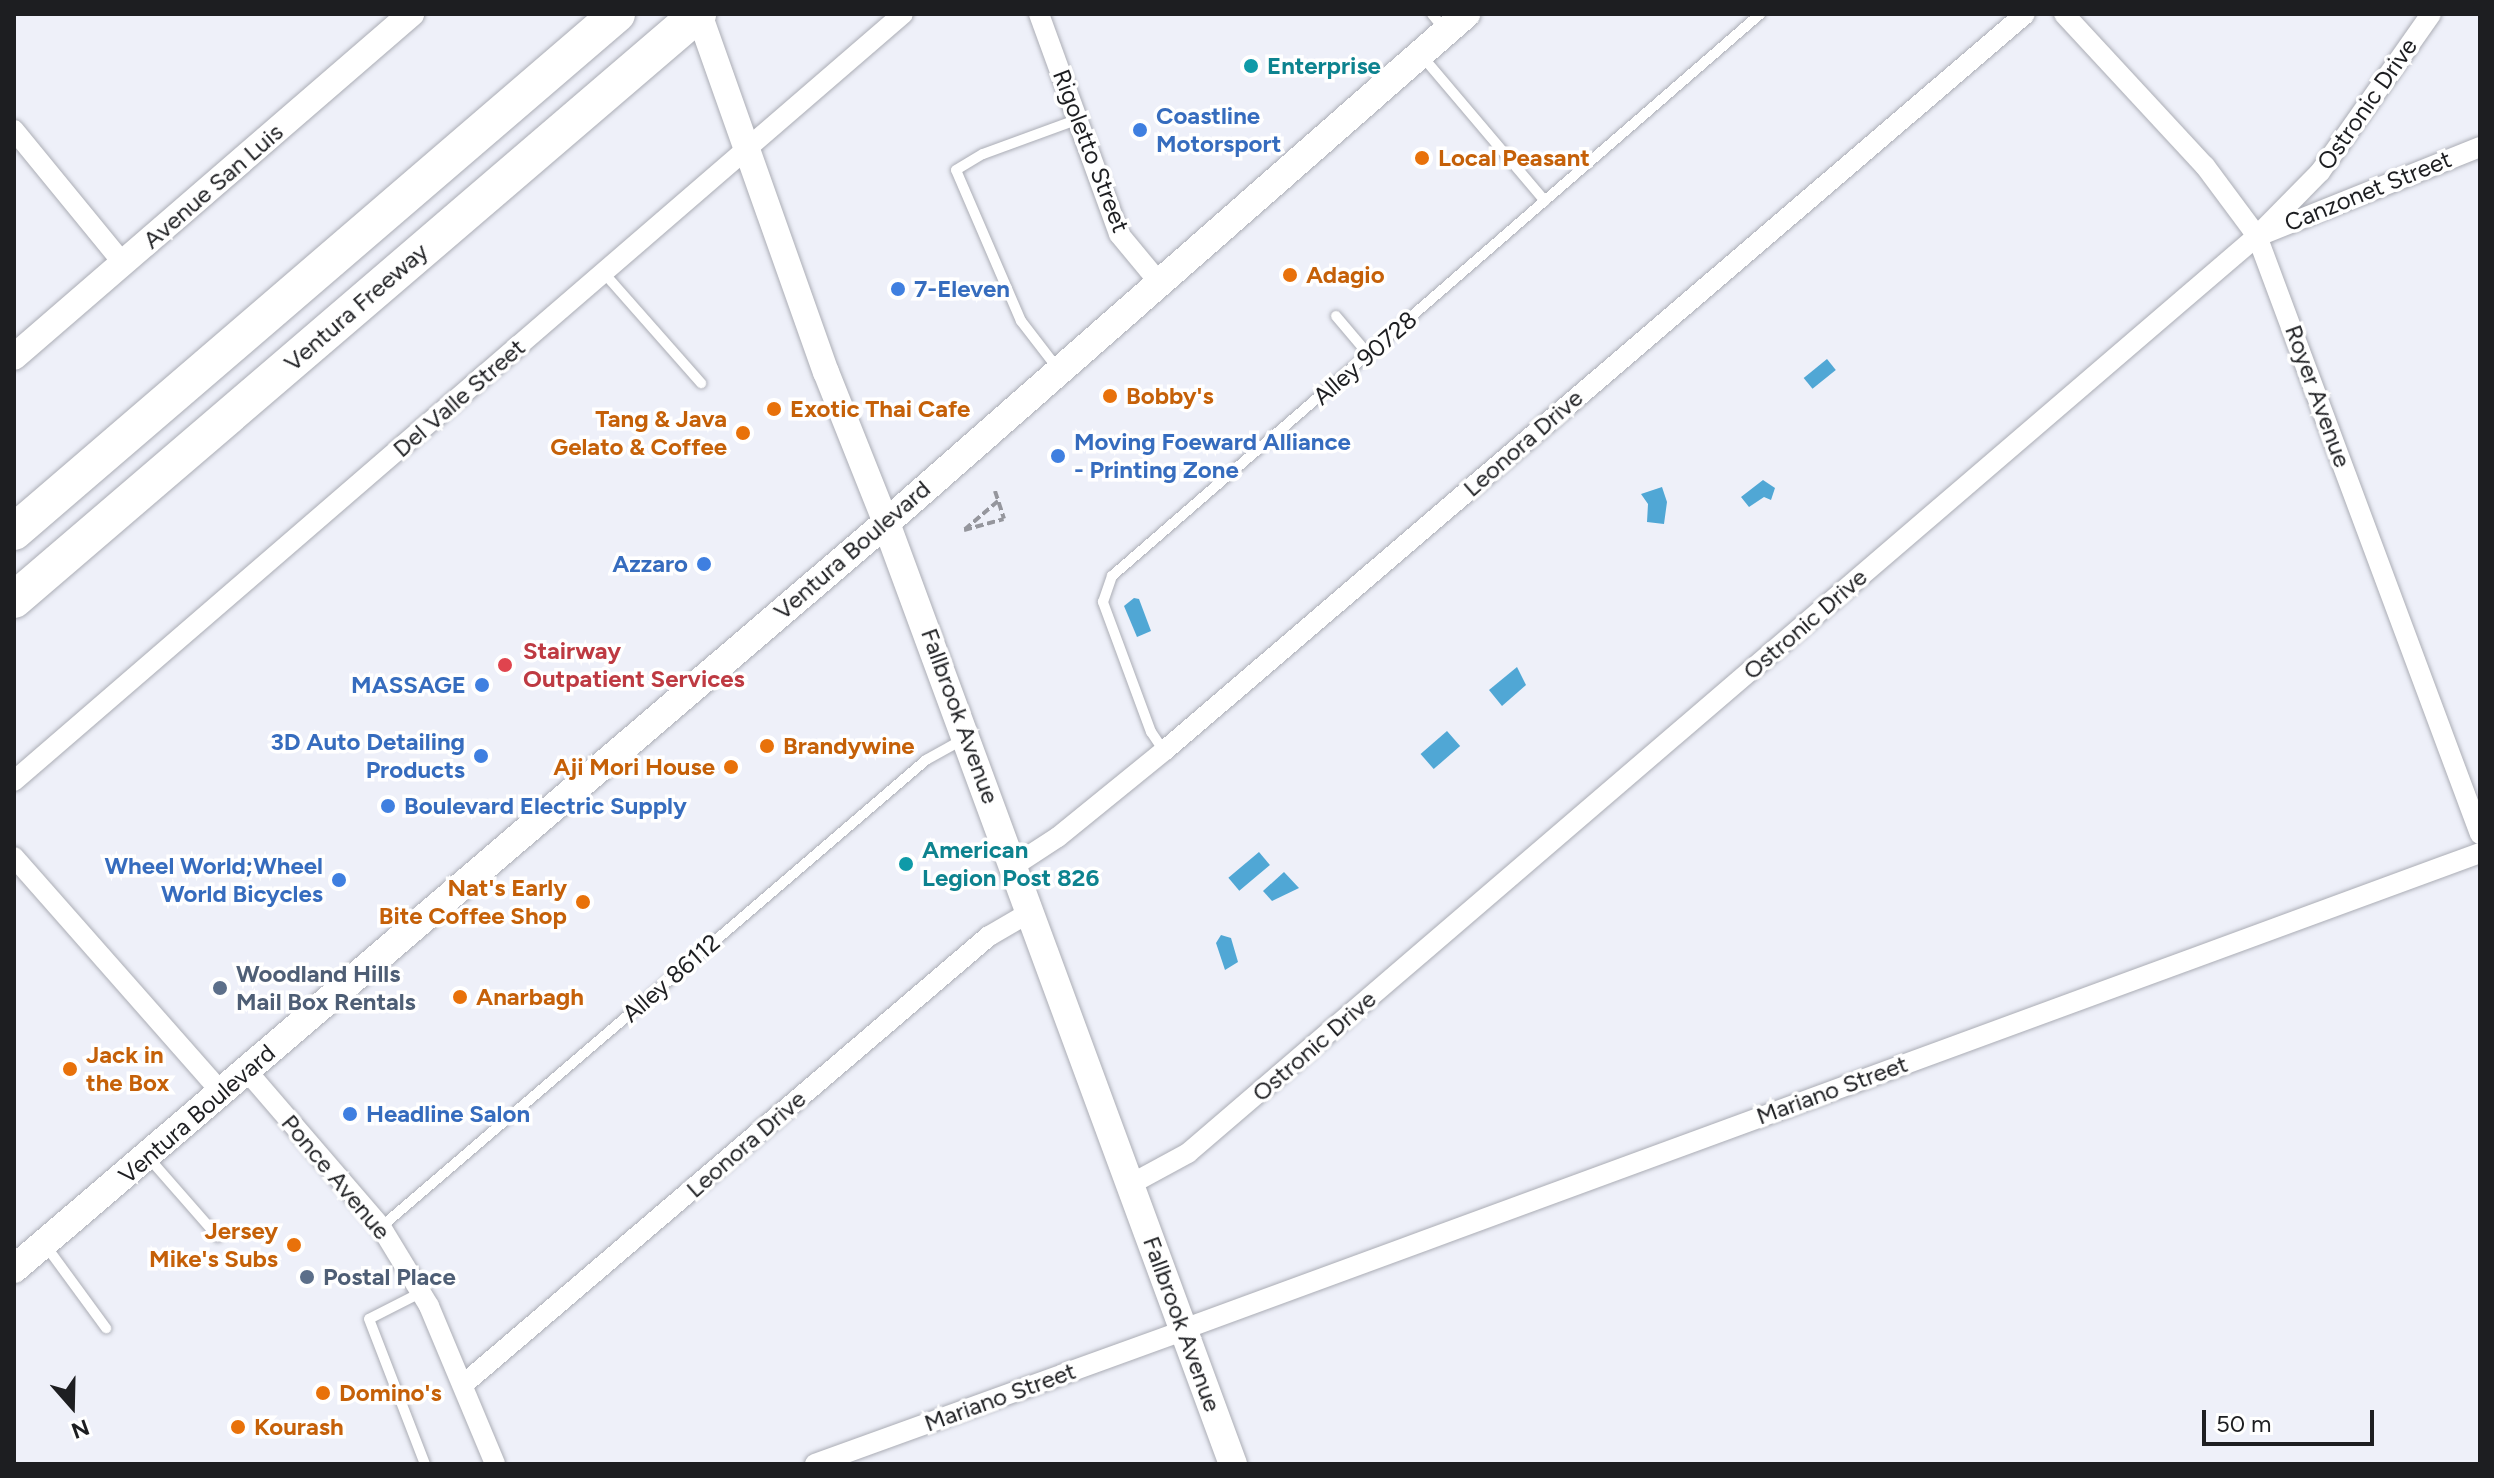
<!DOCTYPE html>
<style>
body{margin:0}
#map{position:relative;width:2494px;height:1478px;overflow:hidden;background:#eef0f9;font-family:Figtree,sans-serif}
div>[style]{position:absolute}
.water>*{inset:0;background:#50a7d5;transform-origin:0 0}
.path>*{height:4px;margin-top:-2px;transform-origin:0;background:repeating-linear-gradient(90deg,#95969d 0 8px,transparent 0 12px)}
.roads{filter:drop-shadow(0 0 2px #abadb5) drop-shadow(0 0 2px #abadb5)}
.service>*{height:10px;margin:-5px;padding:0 5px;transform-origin:5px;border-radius:5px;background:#fff}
.minor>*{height:20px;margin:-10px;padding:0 10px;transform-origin:10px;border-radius:10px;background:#fff}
.tertiary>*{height:26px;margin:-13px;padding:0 13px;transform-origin:13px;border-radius:13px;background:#fff}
.secondary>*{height:28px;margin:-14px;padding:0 14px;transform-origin:14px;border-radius:14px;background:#fff}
.motorway>*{height:36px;margin:-18px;padding:0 18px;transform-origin:18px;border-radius:18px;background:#fff}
.dots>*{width:22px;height:22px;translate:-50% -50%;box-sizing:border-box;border:4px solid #fff;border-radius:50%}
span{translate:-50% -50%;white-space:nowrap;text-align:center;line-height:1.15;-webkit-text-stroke:7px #fff;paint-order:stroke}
.culture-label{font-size:24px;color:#0d838f;font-weight:700}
.left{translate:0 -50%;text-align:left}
.street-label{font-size:24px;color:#1d1e21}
.shop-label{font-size:24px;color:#366cbe;font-weight:700}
.right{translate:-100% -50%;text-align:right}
.food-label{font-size:24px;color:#c56008;font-weight:700}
.health-label{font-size:24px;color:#be3a42;font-weight:700}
.service-label{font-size:24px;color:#4e5e75;font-weight:700}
.frame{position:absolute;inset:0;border:16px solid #1d1e21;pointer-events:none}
.north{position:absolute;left:32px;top:1366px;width:80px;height:80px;-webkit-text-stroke:6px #fff;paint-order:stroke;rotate:160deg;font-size:22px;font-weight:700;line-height:32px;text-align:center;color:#1d1e21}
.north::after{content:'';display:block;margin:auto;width:28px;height:36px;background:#1d1e21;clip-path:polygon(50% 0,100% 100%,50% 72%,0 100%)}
.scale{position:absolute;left:2202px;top:1410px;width:172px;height:36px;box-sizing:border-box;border:4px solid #1d1e21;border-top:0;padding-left:10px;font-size:24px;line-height:28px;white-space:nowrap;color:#1d1e21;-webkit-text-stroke:6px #fff;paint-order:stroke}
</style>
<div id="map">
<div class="water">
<i style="left:1827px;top:359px;width:14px;height:30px;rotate:51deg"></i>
<i style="clip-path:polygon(1763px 480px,1775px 488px,1771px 500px,1764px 497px,1749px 507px,1741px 497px)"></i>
<i style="clip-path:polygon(1662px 487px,1667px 502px,1664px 524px,1647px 522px,1648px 504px,1641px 494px)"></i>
<i style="clip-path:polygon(1134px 598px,1139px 599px,1151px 631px,1137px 637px,1124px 606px)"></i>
<i style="clip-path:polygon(1517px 667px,1526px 685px,1502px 706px,1489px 690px)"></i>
<i style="left:1447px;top:731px;width:20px;height:35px;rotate:49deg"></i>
<i style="left:1259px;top:852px;width:17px;height:40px;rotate:50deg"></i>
<i style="clip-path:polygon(1284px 872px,1299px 888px,1272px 901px,1263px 891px)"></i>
<i style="clip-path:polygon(1221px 935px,1231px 938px,1238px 962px,1225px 970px,1216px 943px)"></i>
</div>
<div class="path">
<i style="left:995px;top:491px;width:29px;rotate:72deg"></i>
<i style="left:998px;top:501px;width:45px;rotate:139.5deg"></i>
<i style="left:964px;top:530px;width:41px;rotate:-15.4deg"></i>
</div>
<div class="roads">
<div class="service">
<i style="left:1432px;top:14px;width:22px;rotate:51deg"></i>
<i style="left:1422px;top:56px;width:190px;rotate:49.7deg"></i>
<i style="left:604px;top:273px;width:147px;rotate:48.6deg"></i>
<i style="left:1336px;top:316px;width:51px;rotate:49.8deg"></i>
<i style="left:1058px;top:369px;width:61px;rotate:-127.6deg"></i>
<i style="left:1021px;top:321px;width:164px;rotate:-113.3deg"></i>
<i style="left:956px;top:170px;width:31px;rotate:-31deg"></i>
<i style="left:983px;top:154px;width:99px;rotate:-20.1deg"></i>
<i style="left:1164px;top:751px;width:23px;rotate:-124deg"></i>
<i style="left:1151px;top:732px;width:139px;rotate:-110.3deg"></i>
<i style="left:1103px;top:602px;width:28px;rotate:-71deg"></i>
<i style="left:1112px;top:576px;width:858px;rotate:-40.93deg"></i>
<i style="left:148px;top:1157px;width:106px;rotate:48.8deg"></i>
<i style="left:381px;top:1227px;width:718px;rotate:-40.59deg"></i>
<i style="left:926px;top:760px;width:41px;rotate:-29.1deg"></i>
<i style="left:46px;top:1246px;width:102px;rotate:53.8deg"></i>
<i style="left:422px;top:1292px;width:59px;rotate:153deg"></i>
<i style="left:369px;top:1319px;width:155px;rotate:68.9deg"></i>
</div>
<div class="minor">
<i style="left:1039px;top:14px;width:234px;rotate:70deg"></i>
<i style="left:1119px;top:234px;width:60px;rotate:50.4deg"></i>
<i style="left:2064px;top:14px;width:207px;rotate:47.2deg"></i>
<i style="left:2205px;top:166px;width:87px;rotate:53.4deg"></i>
<i style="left:2257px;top:236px;width:638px;rotate:69.55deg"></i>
<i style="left:14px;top:130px;width:172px;rotate:50.7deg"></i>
<i style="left:2261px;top:235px;width:236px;rotate:-21.9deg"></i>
<i style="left:14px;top:781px;width:1174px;rotate:-40.79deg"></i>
<i style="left:14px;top:857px;width:315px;rotate:48.6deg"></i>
<i style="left:1015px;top:865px;width:51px;rotate:-33.1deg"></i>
<i style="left:1058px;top:837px;width:136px;rotate:-39.1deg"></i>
<i style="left:1164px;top:751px;width:1133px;rotate:-40.56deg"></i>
<i style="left:247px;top:1071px;width:206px;rotate:49.3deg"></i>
<i style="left:381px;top:1227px;width:92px;rotate:58.7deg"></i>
<i style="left:429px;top:1306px;width:171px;rotate:67.3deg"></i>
<i style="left:1131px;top:1184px;width:65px;rotate:-28.5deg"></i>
<i style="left:1188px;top:1153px;width:1408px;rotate:-40.62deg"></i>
<i style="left:2257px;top:236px;width:90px;rotate:-45.5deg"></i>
<i style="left:2320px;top:172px;width:193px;rotate:-54.9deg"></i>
<i style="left:1184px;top:1329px;width:1381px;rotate:-20.17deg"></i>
<i style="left:465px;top:1383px;width:689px;rotate:-40.47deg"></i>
<i style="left:989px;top:936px;width:50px;rotate:-30.2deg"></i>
<i style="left:815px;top:1464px;width:394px;rotate:-19.9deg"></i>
</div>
<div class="tertiary">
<i style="left:699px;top:14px;width:380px;rotate:70.5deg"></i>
<i style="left:826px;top:372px;width:162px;rotate:68.3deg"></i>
<i style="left:14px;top:357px;width:525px;rotate:-40.83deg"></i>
</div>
<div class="secondary">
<i style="left:886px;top:523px;width:1003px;rotate:69.76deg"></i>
<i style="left:14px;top:1269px;width:1148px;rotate:-40.55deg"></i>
<i style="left:886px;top:523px;width:772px;rotate:-41.27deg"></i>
</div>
<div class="motorway">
<i style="left:14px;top:532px;width:795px;rotate:-40.66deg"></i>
<i style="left:14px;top:600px;width:901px;rotate:-40.59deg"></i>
</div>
</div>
<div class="dots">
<i style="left:1251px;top:66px;background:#0f9aa8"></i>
<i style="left:1140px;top:130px;background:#3f7fe0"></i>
<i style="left:1422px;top:158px;background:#e8710a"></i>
<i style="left:1290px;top:275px;background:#e8710a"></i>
<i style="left:898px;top:289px;background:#3f7fe0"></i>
<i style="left:1110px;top:396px;background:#e8710a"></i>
<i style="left:774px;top:409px;background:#e8710a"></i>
<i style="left:743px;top:433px;background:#e8710a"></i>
<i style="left:1058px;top:456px;background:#3f7fe0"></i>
<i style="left:704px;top:564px;background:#3f7fe0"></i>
<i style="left:505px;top:665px;background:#e0444e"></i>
<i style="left:482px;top:685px;background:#3f7fe0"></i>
<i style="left:767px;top:746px;background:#e8710a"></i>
<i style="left:481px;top:756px;background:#3f7fe0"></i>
<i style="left:731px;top:767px;background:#e8710a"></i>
<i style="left:388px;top:806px;background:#3f7fe0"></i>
<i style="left:906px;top:864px;background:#0f9aa8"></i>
<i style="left:339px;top:880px;background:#3f7fe0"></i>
<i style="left:583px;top:902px;background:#e8710a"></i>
<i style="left:220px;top:988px;background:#5c6f8a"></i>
<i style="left:460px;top:997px;background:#e8710a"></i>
<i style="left:70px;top:1069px;background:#e8710a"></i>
<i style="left:350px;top:1114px;background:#3f7fe0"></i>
<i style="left:294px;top:1245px;background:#e8710a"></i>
<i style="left:307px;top:1277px;background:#5c6f8a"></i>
<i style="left:323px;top:1393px;background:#e8710a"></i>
<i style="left:238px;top:1427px;background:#e8710a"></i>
</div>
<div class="culture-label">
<span class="left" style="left:1267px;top:66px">Enterprise</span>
<span class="left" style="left:922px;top:864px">American<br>Legion Post 826</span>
</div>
<div class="street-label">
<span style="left:2367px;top:104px;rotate:-55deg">Ostronic Drive</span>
<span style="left:1091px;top:151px;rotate:69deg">Rigoletto Street</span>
<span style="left:213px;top:186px;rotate:-41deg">Avenue San Luis</span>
<span style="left:2368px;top:191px;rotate:-22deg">Canzonet Street</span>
<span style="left:356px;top:307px;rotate:-41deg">Ventura Freeway</span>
<span style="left:1365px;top:358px;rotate:-41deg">Alley 90728</span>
<span style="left:2318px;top:396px;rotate:70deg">Royer Avenue</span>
<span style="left:459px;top:398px;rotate:-41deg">Del Valle Street</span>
<span style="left:1523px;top:443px;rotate:-41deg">Leonora Drive</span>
<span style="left:852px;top:550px;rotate:-41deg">Ventura Boulevard</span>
<span style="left:1805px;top:624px;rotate:-41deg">Ostronic Drive</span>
<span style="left:960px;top:716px;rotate:70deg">Fallbrook Avenue</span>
<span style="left:671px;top:978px;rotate:-41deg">Alley 86112</span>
<span style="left:1314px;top:1046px;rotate:-41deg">Ostronic Drive</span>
<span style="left:1832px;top:1090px;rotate:-20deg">Mariano Street</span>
<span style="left:197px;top:1114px;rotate:-41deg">Ventura Boulevard</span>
<span style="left:746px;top:1144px;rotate:-41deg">Leonora Drive</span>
<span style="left:336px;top:1177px;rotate:50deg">Ponce Avenue</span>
<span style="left:1182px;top:1324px;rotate:70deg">Fallbrook Avenue</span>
<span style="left:1000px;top:1397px;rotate:-20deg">Mariano Street</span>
</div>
<div class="shop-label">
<span class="left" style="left:1156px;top:130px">Coastline<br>Motorsport</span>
<span class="left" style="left:914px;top:289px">7-Eleven</span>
<span class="left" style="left:1074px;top:456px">Moving Foeward Alliance<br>- Printing Zone</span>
<span class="right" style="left:688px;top:564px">Azzaro</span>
<span class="right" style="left:466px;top:685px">MASSAGE</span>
<span class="right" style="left:465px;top:756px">3D Auto Detailing<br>Products</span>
<span class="left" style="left:404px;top:806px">Boulevard Electric Supply</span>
<span class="right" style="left:323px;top:880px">Wheel World;Wheel<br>World Bicycles</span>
<span class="left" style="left:366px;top:1114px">Headline Salon</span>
</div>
<div class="food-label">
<span class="left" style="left:1438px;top:158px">Local Peasant</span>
<span class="left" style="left:1306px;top:275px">Adagio</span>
<span class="left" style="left:1126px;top:396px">Bobby's</span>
<span class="left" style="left:790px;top:409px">Exotic Thai Cafe</span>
<span class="right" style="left:727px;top:433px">Tang &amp; Java<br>Gelato &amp; Coffee</span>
<span class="left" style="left:783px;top:746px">Brandywine</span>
<span class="right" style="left:715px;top:767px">Aji Mori House</span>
<span class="right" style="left:567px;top:902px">Nat's Early<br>Bite Coffee Shop</span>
<span class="left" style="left:476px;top:997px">Anarbagh</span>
<span class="left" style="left:86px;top:1069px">Jack in<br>the Box</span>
<span class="right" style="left:278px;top:1245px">Jersey<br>Mike's Subs</span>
<span class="left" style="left:339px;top:1393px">Domino's</span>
<span class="left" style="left:254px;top:1427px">Kourash</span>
</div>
<div class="health-label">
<span class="left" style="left:523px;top:665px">Stairway<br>Outpatient Services</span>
</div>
<div class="service-label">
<span class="left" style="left:236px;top:988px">Woodland Hills<br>Mail Box Rentals</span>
<span class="left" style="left:323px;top:1277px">Postal Place</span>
</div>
<div class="frame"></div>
<div class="north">N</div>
<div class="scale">50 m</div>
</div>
